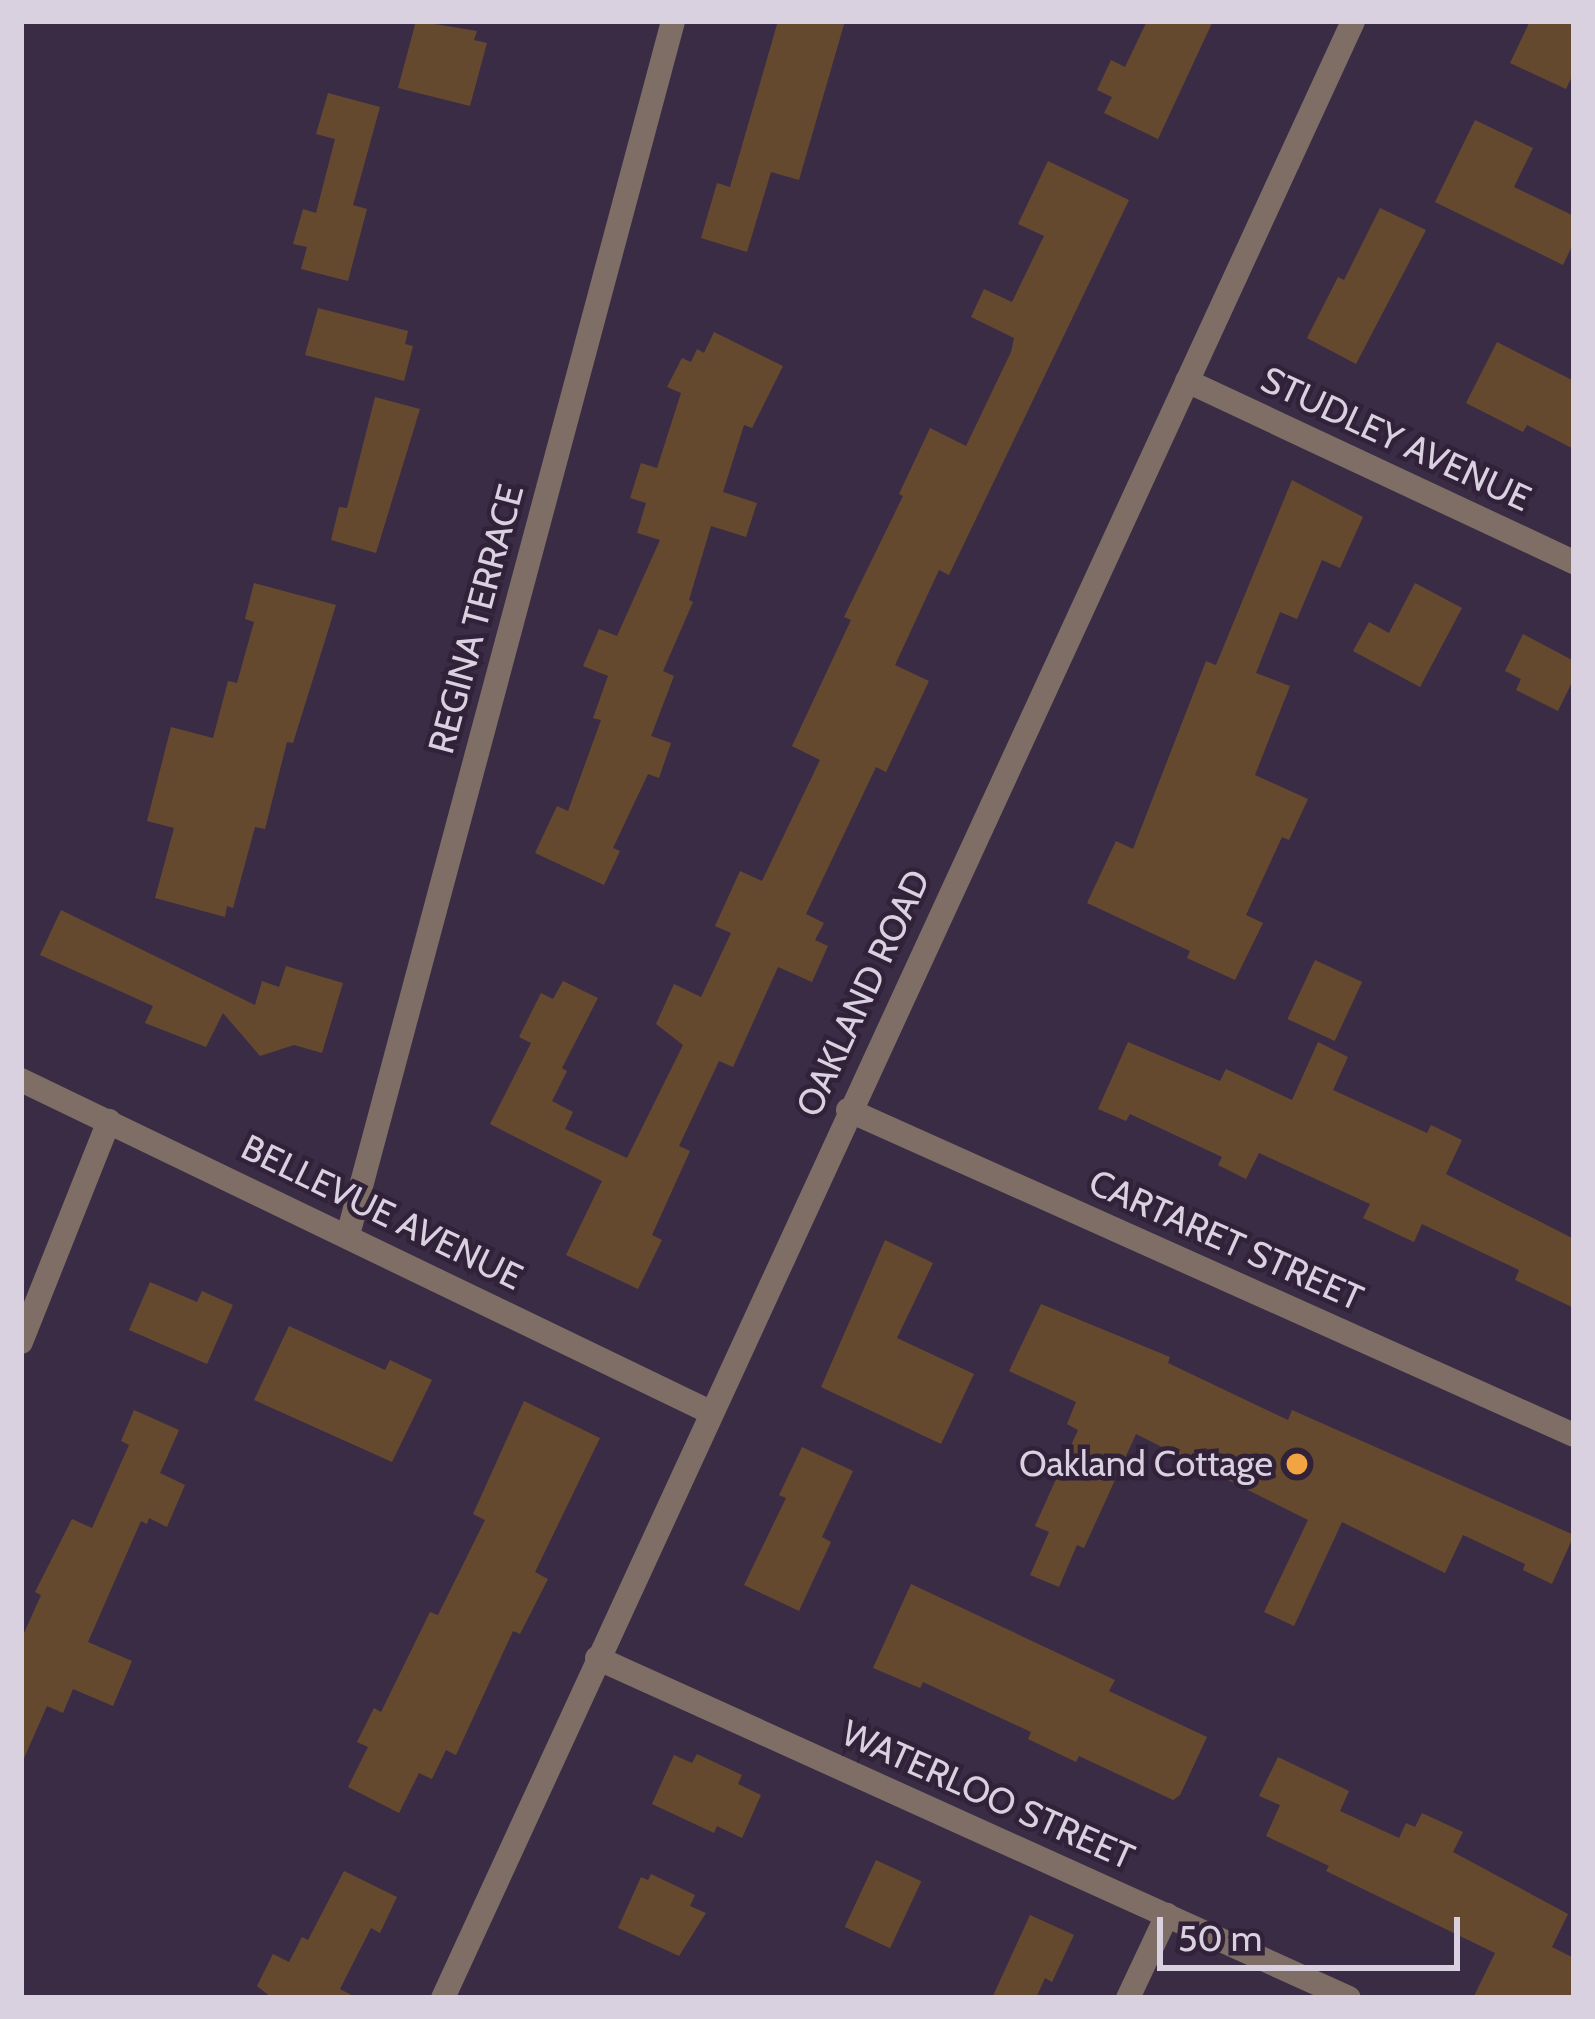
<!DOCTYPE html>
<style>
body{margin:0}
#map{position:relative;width:1595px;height:2019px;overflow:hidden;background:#3b2c45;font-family:Cabin,sans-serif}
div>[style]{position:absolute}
.building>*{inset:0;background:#65492f;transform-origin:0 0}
.minor>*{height:24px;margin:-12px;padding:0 12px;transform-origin:12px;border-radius:12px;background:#7e6e65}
.dots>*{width:33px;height:33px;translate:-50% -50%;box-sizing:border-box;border:6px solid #31223a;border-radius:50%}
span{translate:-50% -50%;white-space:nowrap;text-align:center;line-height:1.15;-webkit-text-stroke:9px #31223a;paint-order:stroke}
.street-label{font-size:36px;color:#d9d0e0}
.poi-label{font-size:36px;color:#d9d0e0}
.right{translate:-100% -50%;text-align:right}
.frame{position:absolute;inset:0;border:24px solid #d9d0e0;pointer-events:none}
.scale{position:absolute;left:1157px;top:1917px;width:303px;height:54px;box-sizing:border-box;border:6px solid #d9d0e0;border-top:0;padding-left:15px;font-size:36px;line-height:42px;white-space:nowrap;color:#d9d0e0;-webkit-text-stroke:9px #31223a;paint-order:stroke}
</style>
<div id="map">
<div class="building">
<i style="clip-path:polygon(416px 21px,477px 31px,474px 40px,487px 43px,470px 106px,398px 88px)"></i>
<i style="clip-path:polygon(778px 21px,845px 21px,799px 180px,771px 172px,747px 252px,701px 238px,717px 183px,730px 187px)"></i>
<i style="clip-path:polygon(1147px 21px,1213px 21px,1158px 139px,1104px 113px,1112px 97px,1097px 90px,1111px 60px,1125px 67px)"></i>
<i style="clip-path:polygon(1530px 21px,1574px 21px,1574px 72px,1566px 89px,1510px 63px)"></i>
<i style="clip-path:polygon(328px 93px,380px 107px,353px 205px,367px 209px,348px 281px,301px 269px,307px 247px,293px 244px,303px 209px,316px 213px,335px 139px,316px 134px)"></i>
<i style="clip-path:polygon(1475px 120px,1533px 148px,1514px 187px,1574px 216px,1574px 242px,1563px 265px,1435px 202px)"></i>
<i style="clip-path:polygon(1048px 161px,1129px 200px,949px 575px,939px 570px,895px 665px,929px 681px,886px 772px,876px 767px,806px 914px,824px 923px,815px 940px,828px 946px,812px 982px,778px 967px,733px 1067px,719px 1061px,679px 1146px,690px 1151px,652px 1235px,662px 1240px,638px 1289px,566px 1255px,602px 1181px,490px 1124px,531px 1043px,519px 1037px,541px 993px,553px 999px,563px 981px,598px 998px,562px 1068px,567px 1071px,552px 1101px,573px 1112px,565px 1129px,627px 1158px,683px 1045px,656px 1024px,674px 984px,701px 997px,731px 933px,715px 926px,740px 871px,762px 881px,820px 760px,792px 746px,851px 620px,844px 617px,903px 496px,899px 494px,930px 428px,966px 446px,1011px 352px,1014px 338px,971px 317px,984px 289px,1012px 302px,1044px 236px,1018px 224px)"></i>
<i style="clip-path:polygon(1380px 208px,1426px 230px,1356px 364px,1307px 338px,1338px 277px,1344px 280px)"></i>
<i style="clip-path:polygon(318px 308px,408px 331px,405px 344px,413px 346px,404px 381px,305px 355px)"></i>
<i style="clip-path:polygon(714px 332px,783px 366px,752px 428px,744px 425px,723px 492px,757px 503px,746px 537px,711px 526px,689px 600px,693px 602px,663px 671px,674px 676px,651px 736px,671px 743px,659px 778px,648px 774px,613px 848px,620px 851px,604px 885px,535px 853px,557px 806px,568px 811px,601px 720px,593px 718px,608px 676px,583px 666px,599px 629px,617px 636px,660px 540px,637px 533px,646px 503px,630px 498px,641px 463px,657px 468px,681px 393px,667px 387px,682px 358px,691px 362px,697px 349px,704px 353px)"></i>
<i style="clip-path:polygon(1497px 342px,1574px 381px,1574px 449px,1527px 425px,1523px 432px,1466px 403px)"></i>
<i style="clip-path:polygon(375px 397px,420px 409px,376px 553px,331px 540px,339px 507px,347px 508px)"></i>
<i style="clip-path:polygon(1292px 480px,1363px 517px,1340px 568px,1322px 560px,1297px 619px,1280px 612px,1256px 673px,1290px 686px,1255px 775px,1308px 799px,1289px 840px,1282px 837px,1246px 915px,1263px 923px,1235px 980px,1187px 958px,1190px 951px,1087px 903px,1116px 841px,1133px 849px,1206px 661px,1216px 665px)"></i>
<i style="clip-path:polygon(254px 583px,336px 605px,293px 743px,287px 742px,265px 829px,255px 827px,233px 908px,227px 906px,225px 917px,155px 898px,174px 828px,147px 821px,171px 727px,213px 738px,228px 681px,237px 683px,254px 622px,245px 619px)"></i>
<i style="clip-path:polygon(1415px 583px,1462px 608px,1420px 687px,1353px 651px,1369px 622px,1389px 633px)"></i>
<i style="clip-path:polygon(1523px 634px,1574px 661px,1574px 678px,1558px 711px,1516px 690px,1521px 679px,1505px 671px)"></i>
<i style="clip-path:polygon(61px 910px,255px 1005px,262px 981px,279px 987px,286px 966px,343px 983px,322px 1053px,294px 1045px,260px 1056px,223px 1013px,206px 1047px,145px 1023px,153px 1006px,40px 955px)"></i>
<i style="left:1315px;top:960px;width:52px;height:65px;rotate:25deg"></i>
<i style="clip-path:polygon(1128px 1042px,1220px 1081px,1226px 1069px,1292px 1100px,1318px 1042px,1348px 1057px,1333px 1090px,1427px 1133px,1431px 1125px,1462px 1140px,1446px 1174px,1574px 1239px,1574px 1308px,1515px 1280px,1519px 1270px,1422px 1224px,1414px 1242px,1363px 1218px,1370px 1204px,1259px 1153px,1246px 1179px,1218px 1165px,1222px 1157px,1130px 1114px,1126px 1121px,1098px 1109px)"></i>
<i style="clip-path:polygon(885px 1240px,933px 1263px,897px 1338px,974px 1374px,941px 1444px,821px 1387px)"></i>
<i style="clip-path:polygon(150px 1282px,197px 1302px,202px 1291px,233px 1305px,207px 1364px,129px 1330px)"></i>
<i style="clip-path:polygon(1041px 1304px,1170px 1357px,1168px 1363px,1288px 1420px,1292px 1410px,1574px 1535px,1552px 1584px,1523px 1570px,1525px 1564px,1463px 1535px,1445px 1573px,1342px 1522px,1294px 1626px,1264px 1612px,1308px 1520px,1136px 1434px,1084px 1548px,1077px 1545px,1059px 1587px,1030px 1575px,1049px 1532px,1035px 1526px,1078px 1430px,1067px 1424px,1076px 1402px,1009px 1371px)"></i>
<i style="clip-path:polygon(289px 1326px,385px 1370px,390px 1360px,432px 1380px,392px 1462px,254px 1400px)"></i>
<i style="clip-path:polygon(524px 1401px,600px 1438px,535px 1572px,548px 1579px,520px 1634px,513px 1631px,456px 1755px,446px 1750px,432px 1779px,419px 1773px,399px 1813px,348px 1787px,368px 1747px,357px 1742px,374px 1708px,381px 1712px,430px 1612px,438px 1615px,485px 1520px,473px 1514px)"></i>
<i style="clip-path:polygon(134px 1410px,179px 1430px,160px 1473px,185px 1485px,167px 1527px,149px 1518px,147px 1524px,141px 1521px,88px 1642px,132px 1661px,113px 1706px,73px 1689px,63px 1713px,47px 1706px,21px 1765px,21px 1640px,41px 1595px,35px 1592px,72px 1519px,92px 1528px,129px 1445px,121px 1441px)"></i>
<i style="clip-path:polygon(802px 1447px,853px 1471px,822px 1537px,831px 1542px,799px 1611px,744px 1585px,786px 1498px,779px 1495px)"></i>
<i style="clip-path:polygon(911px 1584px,1115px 1680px,1109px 1691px,1207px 1737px,1180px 1795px,1173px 1800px,1079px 1756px,1076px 1762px,1028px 1739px,1031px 1732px,923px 1682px,920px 1688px,873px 1668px)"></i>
<i style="clip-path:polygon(697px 1754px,742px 1775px,738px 1784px,761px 1795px,742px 1838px,717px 1826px,714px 1833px,652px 1804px,674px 1755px,692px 1763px)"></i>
<i style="clip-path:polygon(1278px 1757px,1349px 1791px,1340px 1811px,1399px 1838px,1406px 1823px,1415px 1827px,1422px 1813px,1463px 1832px,1453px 1852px,1568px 1914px,1552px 1947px,1574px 1958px,1574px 1998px,1473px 1998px,1495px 1953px,1326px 1871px,1329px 1866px,1266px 1836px,1280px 1805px,1259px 1796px)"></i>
<i style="left:876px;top:1860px;width:50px;height:74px;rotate:25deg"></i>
<i style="clip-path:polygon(344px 1871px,397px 1897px,380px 1933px,371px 1928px,340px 1989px,357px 1998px,272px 1998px,257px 1986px,273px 1954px,289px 1962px,302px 1937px,308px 1940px)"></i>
<i style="clip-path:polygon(651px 1874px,695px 1895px,690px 1906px,706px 1913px,679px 1956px,618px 1928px,641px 1877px,648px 1880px)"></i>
<i style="clip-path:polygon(1030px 1915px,1074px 1935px,1052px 1982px,1045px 1978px,1036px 1998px,992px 1998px)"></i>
</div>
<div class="minor">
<i style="left:1187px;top:381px;width:427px;rotate:25.1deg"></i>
<i style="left:21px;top:1080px;width:765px;rotate:25.73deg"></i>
<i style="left:848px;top:1110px;width:795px;rotate:24.12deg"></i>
<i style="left:348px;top:1235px;width:1257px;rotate:-75.01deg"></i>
<i style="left:21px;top:1342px;width:238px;rotate:-68.3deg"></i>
<i style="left:597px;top:1658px;width:825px;rotate:24.33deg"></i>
<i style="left:443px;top:1998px;width:2176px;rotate:-65.28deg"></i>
<i style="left:1128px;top:1998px;width:92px;rotate:-64.8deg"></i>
</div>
<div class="dots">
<i style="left:1297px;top:1464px;background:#f3a442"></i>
</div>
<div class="street-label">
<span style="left:1396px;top:439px;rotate:25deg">STUDLEY AVENUE</span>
<span style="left:476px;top:619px;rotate:-75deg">REGINA TERRACE</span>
<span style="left:863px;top:993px;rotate:-65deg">OAKLAND ROAD</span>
<span style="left:382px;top:1212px;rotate:26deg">BELLEVUE AVENUE</span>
<span style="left:1226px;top:1240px;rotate:24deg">CARTARET STREET</span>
<span style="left:988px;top:1795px;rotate:24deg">WATERLOO STREET</span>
</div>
<div class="poi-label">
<span class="right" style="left:1273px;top:1464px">Oakland Cottage</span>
</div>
<div class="frame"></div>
<div class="scale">50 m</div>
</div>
